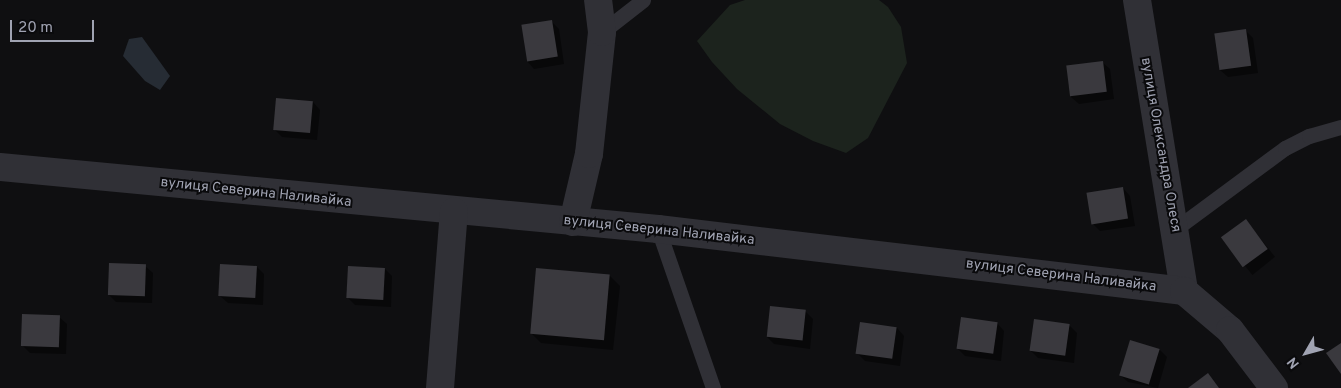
<!DOCTYPE html>
<meta charset="utf-8">
<style>
body{margin:0}
#map{position:relative;width:1341px;height:388px;overflow:hidden;background:#0f0f11;font-family:Overpass,sans-serif}
div>[style]{position:absolute}
.green>*{inset:0;background:#1c231d}
.water>*{inset:0;background:#262c34}
.shadow>*{inset:0;background:#0007;transform-origin:0 0}
.building>*{inset:0;background:#3a393e;transform-origin:0 0}
.lane>*{height:15px;margin:-7.5px;padding:0 7.5px;transform-origin:7.5px;border-radius:7.5px;background:#303036}
.street>*{height:28px;margin:-14px;padding:0 14px;transform-origin:14px;border-radius:14px;background:#303036}
span{translate:-50% -50%;white-space:nowrap;text-align:center;line-height:1.15;-webkit-text-stroke:4px #0a0a0c;paint-order:stroke}
.street-label{font-size:14px;color:#a0a3b2}
.north{position:absolute;left:1281px;top:328px;width:50px;height:50px;-webkit-text-stroke:4px #0a0a0c;paint-order:stroke;rotate:232deg;font-size:14px;font-weight:700;line-height:20px;text-align:center;color:#a0a3b2}
.north::after{content:'';display:block;margin:auto;width:18px;height:22px;background:#a0a3b2;clip-path:polygon(50% 0,100% 100%,50% 72%,0 100%)}
.scale{position:absolute;left:10px;top:20px;width:84px;height:22px;box-sizing:border-box;border:2px solid #a0a3b2;border-top:0;padding-left:6px;font-size:15px;line-height:18px;white-space:nowrap;color:#a0a3b2;-webkit-text-stroke:4px #0a0a0c;paint-order:stroke}
</style>
<div id="map">
<div class="green">
<i style="clip-path:polygon(745px 0,879px 0,888px 7px,901px 27px,907px 63px,868px 138px,846px 153px,813px 141px,780px 124px,737px 89px,712px 62px,697px 41px,730px 5px)"></i>
</div>
<div class="water">
<i style="clip-path:polygon(142px 37px,170px 76px,160px 90px,145px 81px,123px 56px,129px 39px)"></i>
</div>
<div class="shadow">
<i style="clip-path:polygon(552px 22px,559px 29px,564px 64px,534px 69px,527px 61px)"></i>
<i style="clip-path:polygon(1246px 31px,1253px 38px,1258px 73px,1228px 77px,1220px 70px)"></i>
<i style="clip-path:polygon(1102px 62px,1110px 69px,1114px 99px,1079px 104px,1071px 97px,1067px 67px)"></i>
<i style="clip-path:polygon(313px 102px,320px 110px,317px 140px,282px 137px,275px 130px)"></i>
<i style="clip-path:polygon(1123px 188px,1130px 196px,1135px 226px,1100px 231px,1093px 224px)"></i>
<i style="left:1246px;top:221px;width:46px;height:29px;rotate:51deg"></i>
<i style="clip-path:polygon(145px 266px,153px 273px,152px 303px,116px 302px,108px 294px)"></i>
<i style="clip-path:polygon(257px 267px,264px 274px,263px 305px,228px 303px,220px 296px)"></i>
<i style="clip-path:polygon(385px 269px,392px 276px,391px 307px,355px 305px,348px 298px)"></i>
<i style="clip-path:polygon(610px 276px,620px 286px,613px 350px,541px 343px,531px 333px)"></i>
<i style="clip-path:polygon(806px 312px,813px 319px,810px 349px,774px 344px,767px 337px)"></i>
<i style="clip-path:polygon(59px 317px,67px 324px,66px 354px,30px 353px,22px 345px)"></i>
<i style="clip-path:polygon(1035px 321px,1070px 326px,1077px 333px,1074px 363px,1038px 358px,1031px 351px)"></i>
<i style="clip-path:polygon(997px 323px,1004px 331px,1001px 361px,965px 356px,958px 349px)"></i>
<i style="clip-path:polygon(897px 328px,904px 336px,900px 366px,865px 361px,857px 353px)"></i>
<i style="clip-path:polygon(1160px 350px,1167px 357px,1158px 388px,1128px 382px,1120px 375px)"></i>
</div>
<div class="building">
<i style="left:552px;top:20px;width:37px;height:31px;rotate:81deg"></i>
<i style="left:1246px;top:29px;width:37px;height:32px;rotate:82deg"></i>
<i style="left:1103px;top:61px;width:31px;height:37px;rotate:83deg"></i>
<i style="left:276px;top:98px;width:37px;height:32px;rotate:5deg"></i>
<i style="left:1123px;top:187px;width:32px;height:37px;rotate:81deg"></i>
<i style="left:1246px;top:219px;width:37px;height:31px;rotate:54deg"></i>
<i style="left:109px;top:263px;width:37px;height:32px;rotate:2deg"></i>
<i style="left:220px;top:264px;width:37px;height:32px;rotate:3deg"></i>
<i style="left:348px;top:266px;width:37px;height:32px;rotate:3deg"></i>
<i style="left:536px;top:268px;width:74px;height:66px;rotate:5deg"></i>
<i style="left:770px;top:306px;width:36px;height:31px;rotate:6deg"></i>
<i style="left:22px;top:314px;width:38px;height:32px;rotate:2deg"></i>
<i style="left:961px;top:317px;width:37px;height:32px;rotate:8deg"></i>
<i style="left:1034px;top:319px;width:36px;height:32px;rotate:8deg"></i>
<i style="left:860px;top:322px;width:37px;height:32px;rotate:8deg"></i>
<i style="left:1130px;top:340px;width:31px;height:37px;rotate:17deg"></i>
<i style="clip-path:polygon(1341px 343px,1341px 374px,1326px 353px)"></i>
<i style="clip-path:polygon(1208px 373px,1219px 388px,1188px 388px)"></i>
</div>
<div class="lane">
<i style="left:602px;top:32px;width:52px;rotate:-38deg"></i>
<i style="left:658px;top:229px;width:168px;rotate:70.9deg"></i>
<i style="left:1174px;top:230px;width:138px;rotate:-36.5deg"></i>
<i style="left:1285px;top:148px;width:27px;rotate:-27deg"></i>
<i style="left:1309px;top:136px;width:33px;rotate:-16deg"></i>
</div>
<div class="street">
<i style="left:1137px;top:0;width:295px;rotate:80.8deg"></i>
<i style="left:0;top:167px;width:661px;rotate:5.38deg"></i>
<i style="left:658px;top:229px;width:530px;rotate:6.72deg"></i>
<i style="left:1184px;top:291px;width:60px;rotate:40.3deg"></i>
<i style="left:1230px;top:330px;width:73px;rotate:52.8deg"></i>
<i style="left:573px;top:222px;width:70px;rotate:-76.8deg"></i>
<i style="left:589px;top:154px;width:123px;rotate:-83.9deg"></i>
<i style="left:602px;top:32px;width:32px;rotate:-97deg"></i>
<i style="left:440px;top:388px;width:177px;rotate:-85.5deg"></i>
</div>
<div class="street-label">
<span style="left:1160px;top:145px;rotate:80deg">вулиця Олександра Олеся</span>
<span style="left:256px;top:193px;rotate:6deg">вулиця Северина Наливайка</span>
<span style="left:659px;top:231px;rotate:6deg">вулиця Северина Наливайка</span>
<span style="left:1061px;top:276px;rotate:7deg">вулиця Северина Наливайка</span>
</div>
<div class="north">N</div>
<div class="scale">20 m</div>
</div>
